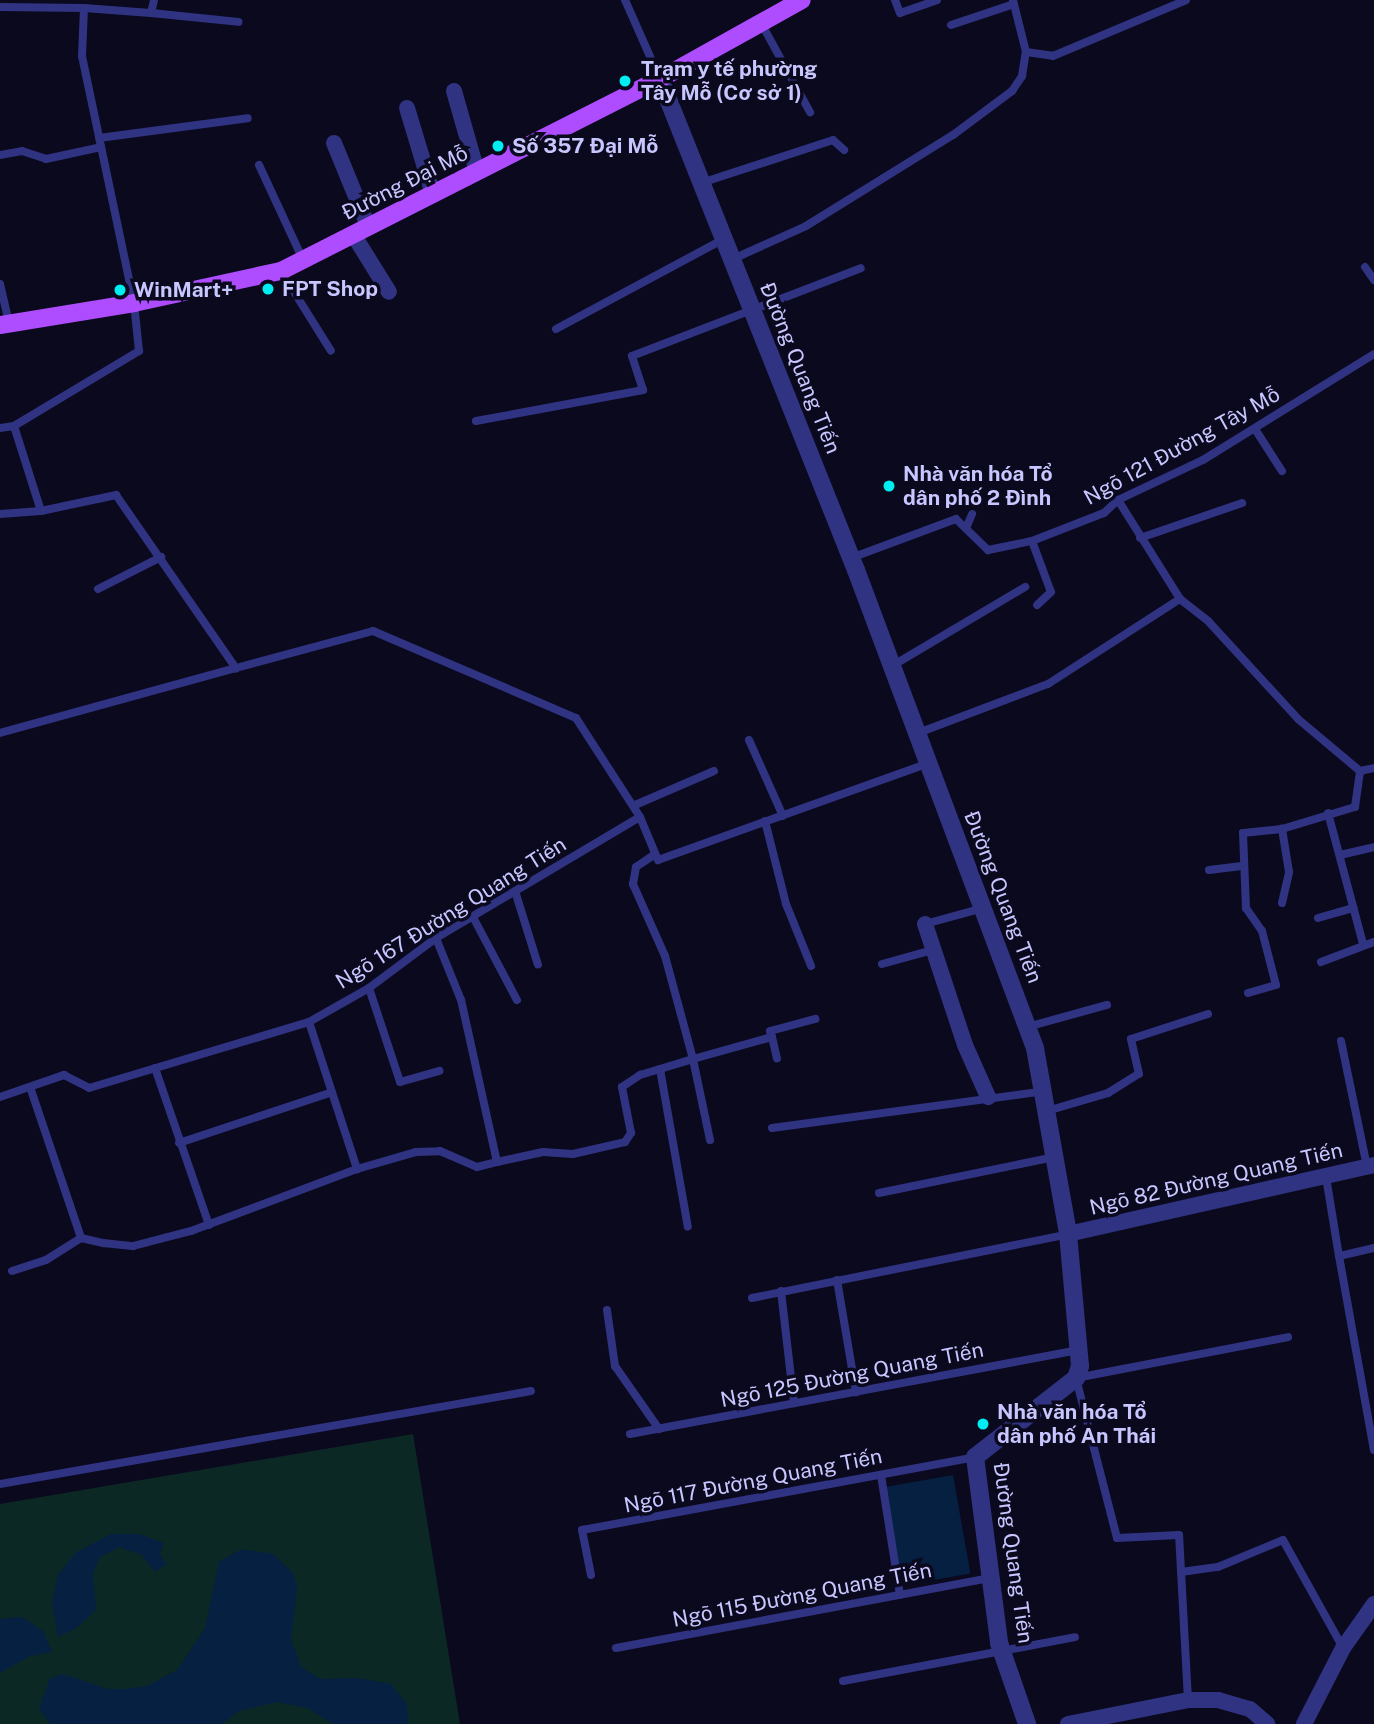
<!DOCTYPE html>
<meta charset="utf-8">
<style>
body{margin:0}
#map{position:relative;width:1374px;height:1724px;overflow:hidden;background:#0b091e;font-family:"Public Sans",sans-serif}
div>[style]{position:absolute}
.green>*{inset:0;background:#0c2825}
.water>*{inset:0;background:#052041;transform-origin:0 0}
.service>*{height:8px;margin:-4px;padding:0 4px;transform-origin:4px;border-radius:4px;background:#2f3382}
.minor>*{height:16px;margin:-8px;padding:0 8px;transform-origin:8px;border-radius:8px;background:#2f3382}
.tertiary>*{height:18px;margin:-9px;padding:0 9px;transform-origin:9px;border-radius:9px;background:#2f3382}
.primary>*{height:18px;margin:-9px;padding:0 9px;transform-origin:9px;border-radius:9px;background:#ad4dff}
.dots>*{width:19px;height:19px;translate:-50% -50%;box-sizing:border-box;border:4px solid #0b091e;border-radius:50%}
span{translate:-50% -50%;white-space:nowrap;text-align:center;line-height:1.15;-webkit-text-stroke:7px #0b091e;paint-order:stroke}
.poi-label{font-size:21px;color:#c8c6ff;font-weight:700}
.left{translate:0 -50%;text-align:left}
.street-label{font-size:21px;color:#c8c6ff}
</style>
<div id="map">
<div class="green">
<i style="clip-path:polygon(413px 1434px,460px 1724px,0 1724px,0 1504px)"></i>
</div>
<div class="water">
<i style="left:953px;top:1475px;width:100px;height:69px;rotate:80deg"></i>
<i style="clip-path:polygon(111px 1534px,139px 1534px,164px 1543px,160px 1554px,166px 1564px,155px 1572px,142px 1555px,119px 1547px,100px 1557px,93px 1573px,96px 1609px,78px 1627px,58px 1637px,52px 1602px,58px 1575px,75px 1553px)"></i>
<i style="clip-path:polygon(242px 1549px,273px 1554px,293px 1573px,297px 1589px,291px 1639px,301px 1667px,321px 1679px,358px 1678px,391px 1684px,407px 1704px,408px 1724px,333px 1724px,308px 1708px,277px 1702px,239px 1711px,222px 1724px,50px 1724px,39px 1709px,50px 1678px,63px 1674px,108px 1689px,125px 1689px,147px 1686px,177px 1670px,205px 1628px,219px 1562px)"></i>
<i style="clip-path:polygon(22px 1617px,43px 1631px,52px 1652px,30px 1656px,0 1673px,0 1619px)"></i>
</div>
<div class="service">
<i style="left:625px;top:0;width:86px;rotate:66.1deg"></i>
<i style="left:895px;top:0;width:14px;rotate:69deg"></i>
<i style="left:900px;top:13px;width:39px;rotate:-19deg"></i>
<i style="left:1013px;top:0;width:54px;rotate:76deg"></i>
<i style="left:1026px;top:52px;width:27px;rotate:8deg"></i>
<i style="left:1053px;top:56px;width:144px;rotate:-22.8deg"></i>
<i style="left:0;top:7px;width:84px;rotate:0.7deg"></i>
<i style="left:151px;top:13px;width:88px;rotate:5.8deg"></i>
<i style="left:761px;top:23px;width:102px;rotate:61.2deg"></i>
<i style="left:951px;top:25px;width:66px;rotate:-18.4deg"></i>
<i style="left:99px;top:138px;width:150px;rotate:-7.6deg"></i>
<i style="left:0;top:155px;width:22px;rotate:-10deg"></i>
<i style="left:22px;top:151px;width:25px;rotate:18deg"></i>
<i style="left:46px;top:159px;width:56px;rotate:-12.3deg"></i>
<i style="left:259px;top:165px;width:105px;rotate:65.1deg"></i>
<i style="left:701px;top:183px;width:139px;rotate:-18deg"></i>
<i style="left:833px;top:140px;width:15px;rotate:42deg"></i>
<i style="left:733px;top:259px;width:80px;rotate:-24.3deg"></i>
<i style="left:806px;top:226px;width:173px;rotate:-31.8deg"></i>
<i style="left:953px;top:135px;width:74px;rotate:-36.7deg"></i>
<i style="left:1012px;top:91px;width:18px;rotate:-56deg"></i>
<i style="left:1022px;top:76px;width:24px;rotate:-81deg"></i>
<i style="left:1365px;top:267px;width:16px;rotate:55deg"></i>
<i style="left:281px;top:271px;width:94px;rotate:58deg"></i>
<i style="left:0;top:284px;width:40px;rotate:77deg"></i>
<i style="left:556px;top:329px;width:191px;rotate:-28.2deg"></i>
<i style="left:476px;top:421px;width:170px;rotate:-10.5deg"></i>
<i style="left:643px;top:390px;width:36px;rotate:-108deg"></i>
<i style="left:632px;top:356px;width:245px;rotate:-21deg"></i>
<i style="left:14px;top:426px;width:89px;rotate:72.4deg"></i>
<i style="left:0;top:428px;width:14px;rotate:-8deg"></i>
<i style="left:14px;top:426px;width:146px;rotate:-31deg"></i>
<i style="left:139px;top:351px;width:48px;rotate:-95.9deg"></i>
<i style="left:134px;top:303px;width:252px;rotate:-101.9deg"></i>
<i style="left:82px;top:56px;width:48px;rotate:-87.6deg"></i>
<i style="left:84px;top:8px;width:67px;rotate:4.3deg"></i>
<i style="left:151px;top:13px;width:13px;rotate:-77deg"></i>
<i style="left:1255px;top:429px;width:50px;rotate:57.3deg"></i>
<i style="left:1118px;top:500px;width:117px;rotate:57.9deg"></i>
<i style="left:1180px;top:599px;width:36px;rotate:38deg"></i>
<i style="left:1208px;top:621px;width:133px;rotate:47.4deg"></i>
<i style="left:1298px;top:719px;width:81px;rotate:40deg"></i>
<i style="left:1360px;top:771px;width:14px;rotate:-12deg"></i>
<i style="left:0;top:514px;width:41px;rotate:-4.2deg"></i>
<i style="left:41px;top:511px;width:77px;rotate:-12deg"></i>
<i style="left:116px;top:495px;width:211px;rotate:55.3deg"></i>
<i style="left:236px;top:668px;width:142px;rotate:-15.1deg"></i>
<i style="left:373px;top:631px;width:221px;rotate:23.2deg"></i>
<i style="left:576px;top:718px;width:118px;rotate:57.1deg"></i>
<i style="left:967px;top:526px;width:13px;rotate:-67deg"></i>
<i style="left:1140px;top:538px;width:108px;rotate:-18.9deg"></i>
<i style="left:1032px;top:541px;width:54px;rotate:69.6deg"></i>
<i style="left:1051px;top:592px;width:19px;rotate:137deg"></i>
<i style="left:851px;top:558px;width:112px;rotate:-20.4deg"></i>
<i style="left:956px;top:519px;width:45px;rotate:44.1deg"></i>
<i style="left:988px;top:550px;width:45px;rotate:-11.6deg"></i>
<i style="left:1032px;top:541px;width:77px;rotate:-21.3deg"></i>
<i style="left:1104px;top:513px;width:19px;rotate:-43deg"></i>
<i style="left:1118px;top:500px;width:94px;rotate:-25.2deg"></i>
<i style="left:1203px;top:460px;width:201px;rotate:-31.8deg"></i>
<i style="left:98px;top:589px;width:71px;rotate:-26.9deg"></i>
<i style="left:892px;top:666px;width:155px;rotate:-30.7deg"></i>
<i style="left:0;top:733px;width:245px;rotate:-15.4deg"></i>
<i style="left:918px;top:733px;width:139px;rotate:-20.7deg"></i>
<i style="left:1048px;top:684px;width:157px;rotate:-32.8deg"></i>
<i style="left:749px;top:740px;width:83px;rotate:65.9deg"></i>
<i style="left:635px;top:805px;width:86px;rotate:-23.3deg"></i>
<i style="left:1328px;top:813px;width:136px;rotate:75deg"></i>
<i style="left:765px;top:821px;width:86px;rotate:75.8deg"></i>
<i style="left:786px;top:904px;width:67px;rotate:68deg"></i>
<i style="left:1340px;top:855px;width:35px;rotate:-13deg"></i>
<i style="left:1209px;top:870px;width:35px;rotate:-7deg"></i>
<i style="left:515px;top:891px;width:77px;rotate:72.7deg"></i>
<i style="left:1282px;top:903px;width:32px;rotate:-77deg"></i>
<i style="left:1289px;top:872px;width:44px;rotate:-99.2deg"></i>
<i style="left:473px;top:917px;width:94px;rotate:62.1deg"></i>
<i style="left:1318px;top:918px;width:37px;rotate:-16deg"></i>
<i style="left:925px;top:924px;width:60px;rotate:-15.4deg"></i>
<i style="left:1321px;top:962px;width:57px;rotate:-20.7deg"></i>
<i style="left:882px;top:964px;width:53px;rotate:-15.4deg"></i>
<i style="left:369px;top:988px;width:99px;rotate:71.7deg"></i>
<i style="left:400px;top:1082px;width:41px;rotate:-15.8deg"></i>
<i style="left:1248px;top:993px;width:29px;rotate:-16deg"></i>
<i style="left:1276px;top:985px;width:56px;rotate:-104.5deg"></i>
<i style="left:1262px;top:931px;width:28px;rotate:-125deg"></i>
<i style="left:1246px;top:908px;width:75px;rotate:-92.3deg"></i>
<i style="left:1243px;top:833px;width:39px;rotate:-6deg"></i>
<i style="left:1282px;top:829px;width:76px;rotate:-16.8deg"></i>
<i style="left:1355px;top:807px;width:36px;rotate:-82deg"></i>
<i style="left:309px;top:1022px;width:155px;rotate:71.9deg"></i>
<i style="left:1027px;top:1027px;width:83px;rotate:-15.4deg"></i>
<i style="left:772px;top:1037px;width:6px;rotate:-108deg"></i>
<i style="left:770px;top:1031px;width:47px;rotate:-14.9deg"></i>
<i style="left:1341px;top:1041px;width:129px;rotate:78.3deg"></i>
<i style="left:155px;top:1068px;width:166px;rotate:71deg"></i>
<i style="left:660px;top:1069px;width:160px;rotate:80deg"></i>
<i style="left:30px;top:1087px;width:159px;rotate:71.3deg"></i>
<i style="left:81px;top:1238px;width:23px;rotate:13deg"></i>
<i style="left:103px;top:1243px;width:30px;rotate:6deg"></i>
<i style="left:133px;top:1246px;width:60px;rotate:-14.5deg"></i>
<i style="left:191px;top:1231px;width:177px;rotate:-20.5deg"></i>
<i style="left:357px;top:1169px;width:61px;rotate:-16.1deg"></i>
<i style="left:416px;top:1152px;width:24px;rotate:-2deg"></i>
<i style="left:440px;top:1151px;width:40px;rotate:23.4deg"></i>
<i style="left:477px;top:1167px;width:21px;rotate:-14deg"></i>
<i style="left:497px;top:1162px;width:166px;rotate:-102.5deg"></i>
<i style="left:461px;top:1000px;width:67px;rotate:-112deg"></i>
<i style="left:0;top:1097px;width:68px;rotate:-19deg"></i>
<i style="left:64px;top:1075px;width:28px;rotate:27deg"></i>
<i style="left:89px;top:1088px;width:230px;rotate:-16.7deg"></i>
<i style="left:309px;top:1022px;width:69px;rotate:-29.5deg"></i>
<i style="left:369px;top:988px;width:84px;rotate:-36.7deg"></i>
<i style="left:436px;top:938px;width:237px;rotate:-30.7deg"></i>
<i style="left:640px;top:817px;width:47px;rotate:67.3deg"></i>
<i style="left:658px;top:860px;width:288px;rotate:-19.7deg"></i>
<i style="left:1047px;top:1111px;width:64px;rotate:-16.4deg"></i>
<i style="left:1108px;top:1093px;width:36px;rotate:-32deg"></i>
<i style="left:1139px;top:1074px;width:36px;rotate:-103deg"></i>
<i style="left:1131px;top:1039px;width:81px;rotate:-18deg"></i>
<i style="left:772px;top:1128px;width:275px;rotate:-7.7deg"></i>
<i style="left:710px;top:1140px;width:83px;rotate:-101.9deg"></i>
<i style="left:693px;top:1059px;width:82px;rotate:-15.6deg"></i>
<i style="left:772px;top:1037px;width:22px;rotate:77deg"></i>
<i style="left:179px;top:1143px;width:161px;rotate:-18.4deg"></i>
<i style="left:497px;top:1162px;width:47px;rotate:-12.3deg"></i>
<i style="left:543px;top:1152px;width:30px;rotate:4deg"></i>
<i style="left:573px;top:1154px;width:53px;rotate:-13deg"></i>
<i style="left:625px;top:1142px;width:11px;rotate:-56deg"></i>
<i style="left:631px;top:1133px;width:47px;rotate:-101.1deg"></i>
<i style="left:622px;top:1087px;width:22px;rotate:-34deg"></i>
<i style="left:640px;top:1075px;width:55px;rotate:-16.8deg"></i>
<i style="left:693px;top:1059px;width:107px;rotate:-105.2deg"></i>
<i style="left:665px;top:956px;width:79px;rotate:-114deg"></i>
<i style="left:633px;top:884px;width:17px;rotate:-80deg"></i>
<i style="left:636px;top:867px;width:23px;rotate:-34deg"></i>
<i style="left:1326px;top:1177px;width:80px;rotate:80.7deg"></i>
<i style="left:879px;top:1193px;width:180px;rotate:-11.6deg"></i>
<i style="left:1374px;top:1248px;width:36px;rotate:167deg"></i>
<i style="left:1339px;top:1256px;width:197px;rotate:79.8deg"></i>
<i style="left:12px;top:1271px;width:36px;rotate:-18deg"></i>
<i style="left:46px;top:1260px;width:41px;rotate:-32.2deg"></i>
<i style="left:837px;top:1280px;width:114px;rotate:80.4deg"></i>
<i style="left:781px;top:1291px;width:113px;rotate:83.4deg"></i>
<i style="left:752px;top:1298px;width:322px;rotate:-11.4deg"></i>
<i style="left:607px;top:1310px;width:57px;rotate:81.9deg"></i>
<i style="left:615px;top:1366px;width:77px;rotate:55.1deg"></i>
<i style="left:630px;top:1434px;width:455px;rotate:-10.6deg"></i>
<i style="left:881px;top:1475px;width:121px;rotate:81deg"></i>
<i style="left:0;top:1484px;width:539px;rotate:-9.93deg"></i>
<i style="left:1181px;top:1572px;width:37px;rotate:-8deg"></i>
<i style="left:1218px;top:1567px;width:70px;rotate:-22.6deg"></i>
<i style="left:1283px;top:1540px;width:124px;rotate:60.9deg"></i>
<i style="left:591px;top:1575px;width:46px;rotate:-101.3deg"></i>
<i style="left:582px;top:1530px;width:400px;rotate:-10.5deg"></i>
<i style="left:616px;top:1648px;width:381px;rotate:-10.6deg"></i>
<i style="left:843px;top:1681px;width:236px;rotate:-10.7deg"></i>
<i style="left:1188px;top:1700px;width:165px;rotate:-93.1deg"></i>
<i style="left:1179px;top:1535px;width:62px;rotate:177.2deg"></i>
<i style="left:1117px;top:1538px;width:165px;rotate:-104.4deg"></i>
<i style="left:1076px;top:1378px;width:216px;rotate:-10.9deg"></i>
</div>
<div class="minor">
<i style="left:454px;top:91px;width:84px;rotate:74.1deg"></i>
<i style="left:407px;top:108px;width:90px;rotate:73.2deg"></i>
<i style="left:334px;top:143px;width:90px;rotate:67.7deg"></i>
<i style="left:353px;top:234px;width:68px;rotate:58.2deg"></i>
<i style="left:925px;top:924px;width:127px;rotate:71.7deg"></i>
<i style="left:965px;top:1045px;width:57px;rotate:66.1deg"></i>
<i style="left:1068px;top:1234px;width:314px;rotate:-12.7deg"></i>
<i style="left:1068px;top:1724px;width:122px;rotate:-11.3deg"></i>
<i style="left:1188px;top:1700px;width:30px"></i>
<i style="left:1218px;top:1700px;width:33px;rotate:16deg"></i>
<i style="left:1250px;top:1709px;width:23px;rotate:41deg"></i>
<i style="left:1304px;top:1724px;width:85px;rotate:-62.8deg"></i>
<i style="left:1343px;top:1648px;width:54px;rotate:-54.8deg"></i>
</div>
<div class="tertiary">
<i style="left:660px;top:79px;width:529px;rotate:68.24deg"></i>
<i style="left:856px;top:570px;width:510px;rotate:69.47deg"></i>
<i style="left:1035px;top:1048px;width:189px;rotate:79.9deg"></i>
<i style="left:1068px;top:1234px;width:133px;rotate:84.8deg"></i>
<i style="left:1080px;top:1366px;width:13px;rotate:108deg"></i>
<i style="left:1076px;top:1378px;width:128px;rotate:142deg"></i>
<i style="left:975px;top:1457px;width:188px;rotate:82.6deg"></i>
<i style="left:999px;top:1643px;width:86px;rotate:70.9deg"></i>
</div>
<div class="primary">
<i style="left:0;top:325px;width:136px;rotate:-9.3deg"></i>
<i style="left:134px;top:303px;width:150px;rotate:-12.3deg"></i>
<i style="left:281px;top:271px;width:425px;rotate:-26.9deg"></i>
<i style="left:660px;top:79px;width:162px;rotate:-29.1deg"></i>
</div>
<div class="dots">
<i style="left:625px;top:81px;background:#00eef1"></i>
<i style="left:498px;top:146px;background:#00eef1"></i>
<i style="left:268px;top:289px;background:#00eef1"></i>
<i style="left:120px;top:290px;background:#00eef1"></i>
<i style="left:889px;top:486px;background:#00eef1"></i>
<i style="left:983px;top:1424px;background:#00eef1"></i>
</div>
<div class="poi-label">
<span class="left" style="left:641px;top:81px">Trạm y tế phường<br>Tây Mỗ (Cơ sở 1)</span>
<span class="left" style="left:512px;top:146px">Số 357 Đại Mỗ</span>
<span class="left" style="left:282px;top:289px">FPT Shop</span>
<span class="left" style="left:134px;top:290px">WinMart+</span>
<span class="left" style="left:903px;top:486px">Nhà văn hóa Tổ<br>dân phố 2 Đình</span>
<span class="left" style="left:997px;top:1424px">Nhà văn hóa Tổ<br>dân phố An Thái</span>
</div>
<div class="street-label">
<span style="left:405px;top:183px;rotate:-27deg">Đường Đại Mỗ</span>
<span style="left:800px;top:368px;rotate:68deg">Đường Quang Tiến</span>
<span style="left:1182px;top:446px;rotate:-29deg">Ngõ 121 Đường Tây Mỗ</span>
<span style="left:1003px;top:897px;rotate:69deg">Đường Quang Tiến</span>
<span style="left:451px;top:913px;rotate:-32deg">Ngõ 167 Đường Quang Tiến</span>
<span style="left:1216px;top:1179px;rotate:-13deg">Ngõ 82 Đường Quang Tiến</span>
<span style="left:852px;top:1375px;rotate:-11deg">Ngõ 125 Đường Quang Tiến</span>
<span style="left:753px;top:1481px;rotate:-11deg">Ngõ 117 Đường Quang Tiến</span>
<span style="left:1013px;top:1553px;rotate:82deg">Đường Quang Tiến</span>
<span style="left:802px;top:1595px;rotate:-11deg">Ngõ 115 Đường Quang Tiến</span>
</div>
</div>
